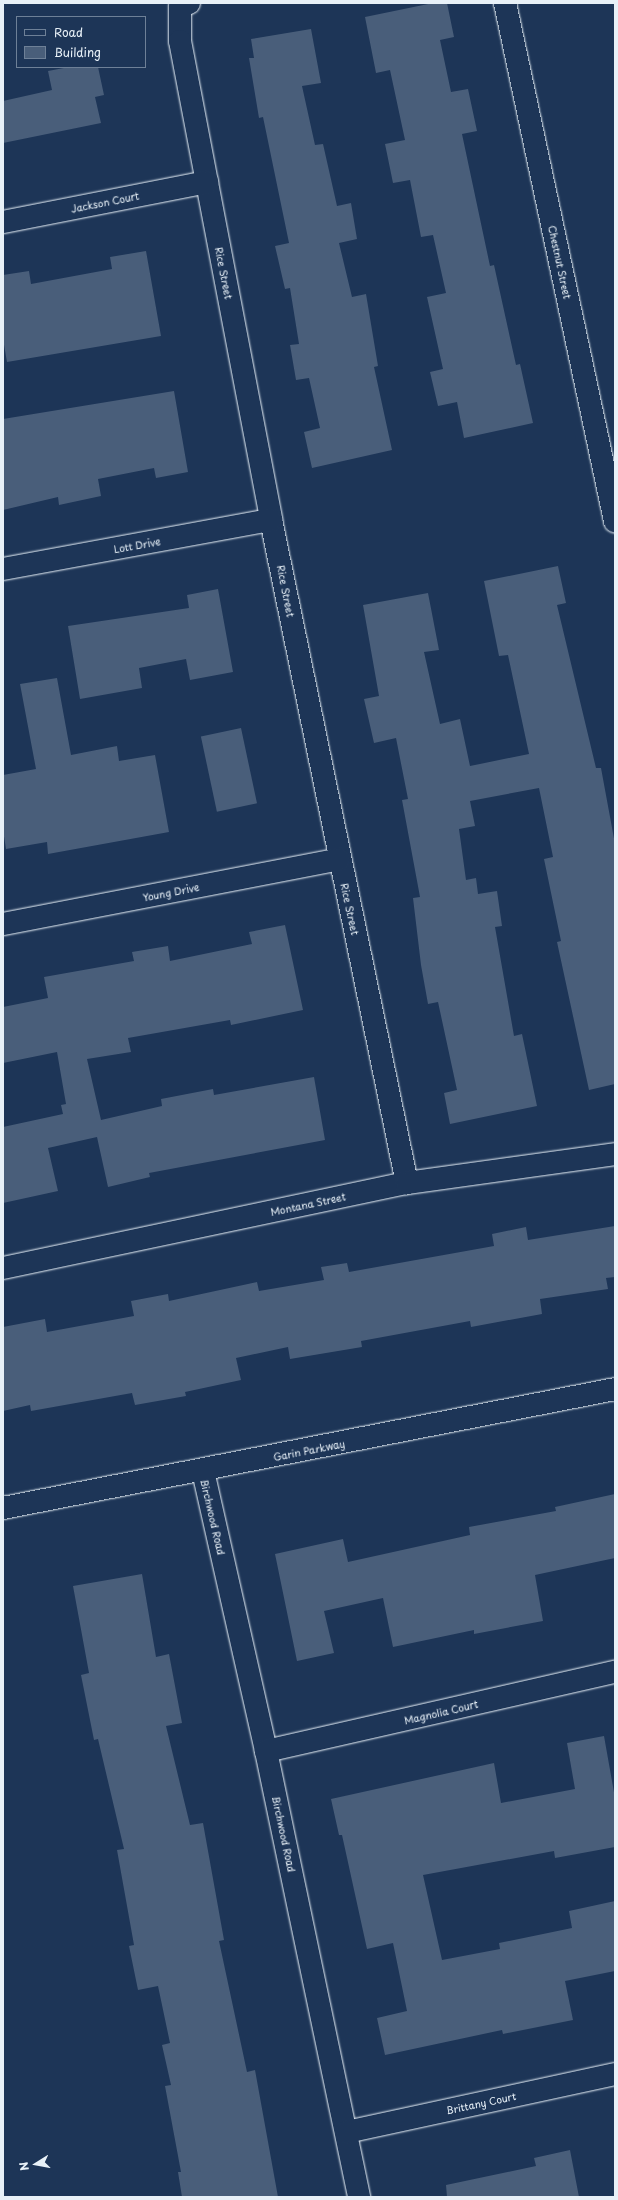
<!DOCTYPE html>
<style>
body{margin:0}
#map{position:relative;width:618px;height:2200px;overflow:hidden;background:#1d3557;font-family:"Playpen Sans",sans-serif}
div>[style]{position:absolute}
.building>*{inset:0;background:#495e7a;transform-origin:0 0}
.roads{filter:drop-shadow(0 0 1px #e8f1f8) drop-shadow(0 0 1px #e8f1f8)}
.minor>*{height:22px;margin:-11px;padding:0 11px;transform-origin:11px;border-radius:11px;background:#1d3557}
span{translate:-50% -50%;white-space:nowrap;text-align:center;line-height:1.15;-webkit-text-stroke:3px #1d3557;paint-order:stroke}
.street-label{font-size:10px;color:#e8f1f8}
.frame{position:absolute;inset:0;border:4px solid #e8f1f8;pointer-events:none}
.legend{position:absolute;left:16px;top:16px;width:130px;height:52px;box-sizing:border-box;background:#1d3557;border:1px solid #6e8097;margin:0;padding:5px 7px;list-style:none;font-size:12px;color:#e8f1f8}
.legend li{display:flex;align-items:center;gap:8px;height:20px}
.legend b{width:20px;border:1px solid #6e8097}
.north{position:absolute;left:16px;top:2144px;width:40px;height:40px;-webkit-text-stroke:3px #1d3557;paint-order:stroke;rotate:259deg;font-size:11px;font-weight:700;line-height:16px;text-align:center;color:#e8f1f8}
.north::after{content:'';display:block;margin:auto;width:14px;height:18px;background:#e8f1f8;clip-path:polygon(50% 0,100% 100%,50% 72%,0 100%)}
</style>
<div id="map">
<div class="building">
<i style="clip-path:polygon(433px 3px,447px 3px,454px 37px,440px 40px,451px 92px,468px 89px,477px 131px,462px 134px,490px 266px,494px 265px,516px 365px,520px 364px,533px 423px,464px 438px,457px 402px,438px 406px,430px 372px,443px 369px,427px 297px,446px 293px,433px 235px,421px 237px,410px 180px,393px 183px,385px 144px,405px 140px,390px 70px,376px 73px,365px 17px)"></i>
<i style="clip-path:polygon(311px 29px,321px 83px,302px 86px,315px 145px,323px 144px,337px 206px,351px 203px,357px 239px,339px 243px,352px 297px,366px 294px,378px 366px,374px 367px,392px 450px,312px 468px,304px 432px,320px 428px,309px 378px,296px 380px,290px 345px,299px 344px,290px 288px,285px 289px,275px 246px,289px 243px,263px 117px,259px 118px,249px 58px,254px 58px,251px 39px)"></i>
<i style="clip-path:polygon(69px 67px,98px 67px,104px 95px,95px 97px,101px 123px,3px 143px,3px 101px,52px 90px,48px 71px)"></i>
<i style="clip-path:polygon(146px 251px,161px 336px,7px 362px,3px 339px,3px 275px,29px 271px,31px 284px,112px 269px,110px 257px)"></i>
<i style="clip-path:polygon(174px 391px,188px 472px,156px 478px,154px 468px,98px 479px,101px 496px,59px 505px,58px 497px,3px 510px,3px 419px)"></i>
<i style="clip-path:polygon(558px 566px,566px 603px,557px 605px,596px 768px,601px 768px,615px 844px,615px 1084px,589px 1090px,557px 942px,561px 941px,544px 859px,553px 857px,539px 788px,470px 801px,475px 826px,459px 829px,466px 880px,476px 878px,478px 894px,497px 891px,502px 926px,495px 927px,514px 1036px,522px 1034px,537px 1106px,450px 1124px,444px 1093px,457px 1090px,438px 1002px,428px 1004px,421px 965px,413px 898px,420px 897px,402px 800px,408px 799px,396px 738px,374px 743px,364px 699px,379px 696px,363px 605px,428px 593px,439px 650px,424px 652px,440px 724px,460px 719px,470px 766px,529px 754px,508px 655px,499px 656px,484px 581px)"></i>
<i style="clip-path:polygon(218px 589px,233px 672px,190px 680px,186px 659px,139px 668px,142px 688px,80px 699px,68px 626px,189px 608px,187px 595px)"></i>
<i style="clip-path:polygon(57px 678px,71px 755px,117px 746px,119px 761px,155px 755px,169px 832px,48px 854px,47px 842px,6px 849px,3px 830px,3px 775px,36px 769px,20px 684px)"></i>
<i style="left:241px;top:728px;width:77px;height:41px;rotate:78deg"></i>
<i style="clip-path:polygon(285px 925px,303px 1010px,231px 1025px,230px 1020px,128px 1038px,131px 1052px,87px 1059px,101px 1120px,162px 1106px,161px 1099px,213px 1089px,214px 1095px,314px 1077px,325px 1140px,149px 1173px,150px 1177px,108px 1187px,97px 1137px,48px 1148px,58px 1191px,3px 1203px,3px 1127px,63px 1114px,61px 1105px,66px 1104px,57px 1052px,3px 1063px,3px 1007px,48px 998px,44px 977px,134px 961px,132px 952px,168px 946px,170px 961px,252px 944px,249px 932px)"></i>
<i style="clip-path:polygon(615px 1226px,615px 1277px,606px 1278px,608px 1289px,540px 1299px,542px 1314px,471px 1327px,470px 1321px,361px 1341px,362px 1347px,290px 1359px,288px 1347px,236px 1358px,241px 1380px,185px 1392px,186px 1396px,135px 1405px,132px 1393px,31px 1411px,30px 1405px,3px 1411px,3px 1327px,45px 1319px,47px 1332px,134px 1316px,131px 1301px,168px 1294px,169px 1301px,257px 1282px,259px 1291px,324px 1280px,321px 1267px,347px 1263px,349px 1272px,494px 1246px,492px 1234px,526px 1227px,528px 1240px)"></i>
<i style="clip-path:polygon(615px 1494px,615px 1558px,535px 1575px,543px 1621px,474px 1634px,474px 1630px,393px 1647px,383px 1598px,324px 1611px,334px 1653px,297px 1661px,275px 1554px,343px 1539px,348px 1562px,470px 1535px,469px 1527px,556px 1511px,555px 1507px)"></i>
<i style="clip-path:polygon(142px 1574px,156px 1657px,169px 1654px,182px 1723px,166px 1726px,190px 1825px,203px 1823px,224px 1940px,219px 1941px,247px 2072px,255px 2070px,278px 2197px,182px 2197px,178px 2172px,181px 2172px,165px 2086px,171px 2085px,162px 2045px,170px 2043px,158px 1986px,138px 1990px,129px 1946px,134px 1945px,117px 1850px,124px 1849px,98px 1739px,94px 1740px,81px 1675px,89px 1673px,73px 1586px)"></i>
<i style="clip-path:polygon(604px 1736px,615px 1798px,615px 1847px,555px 1858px,554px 1851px,423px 1875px,442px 1960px,500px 1949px,499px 1943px,572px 1928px,569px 1911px,615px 1901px,615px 1971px,565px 1981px,573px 2020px,503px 2034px,502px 2030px,385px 2055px,377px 2018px,407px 2011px,393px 1943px,367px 1949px,342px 1835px,339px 1835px,331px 1799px,494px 1763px,501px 1803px,575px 1789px,567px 1743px)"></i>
<i style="clip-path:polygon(570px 2150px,579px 2197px,447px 2197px,446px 2185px,536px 2166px,534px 2158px)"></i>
</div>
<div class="roads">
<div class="minor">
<i style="left:189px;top:3px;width:10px;rotate:156deg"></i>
<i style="left:180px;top:7px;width:34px;rotate:90deg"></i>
<i style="left:180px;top:41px;width:488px;rotate:79.2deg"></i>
<i style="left:271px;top:520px;width:677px;rotate:78.41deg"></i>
<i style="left:505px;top:3px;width:530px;rotate:78.01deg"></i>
<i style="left:3px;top:222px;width:208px;rotate:-11.1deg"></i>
<i style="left:3px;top:569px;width:272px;rotate:-10.4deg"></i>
<i style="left:3px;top:924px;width:342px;rotate:-10.9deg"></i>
<i style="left:3px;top:1268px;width:413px;rotate:-11.9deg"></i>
<i style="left:407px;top:1183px;width:210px;rotate:-7.9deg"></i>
<i style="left:203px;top:1471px;width:287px;rotate:77.3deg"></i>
<i style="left:266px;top:1751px;width:456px;rotate:78.2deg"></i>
<i style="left:3px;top:1508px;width:623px;rotate:-11deg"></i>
<i style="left:266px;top:1751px;width:358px;rotate:-12.8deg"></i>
<i style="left:347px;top:2132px;width:274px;rotate:-12.2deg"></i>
</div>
</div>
<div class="street-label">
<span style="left:105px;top:202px;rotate:-11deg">Jackson Court</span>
<span style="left:560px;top:262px;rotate:78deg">Chestnut Street</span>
<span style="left:224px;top:273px;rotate:79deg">Rice Street</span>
<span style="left:137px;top:545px;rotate:-10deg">Lott Drive</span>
<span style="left:286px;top:591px;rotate:79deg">Rice Street</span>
<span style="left:171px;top:892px;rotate:-11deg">Young Drive</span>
<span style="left:350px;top:909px;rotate:78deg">Rice Street</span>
<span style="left:308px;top:1204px;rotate:-12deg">Montana Street</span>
<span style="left:309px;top:1450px;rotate:-11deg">Garin Parkway</span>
<span style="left:213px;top:1517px;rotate:77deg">Birchwood Road</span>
<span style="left:441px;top:1712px;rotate:-13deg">Magnolia Court</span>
<span style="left:284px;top:1834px;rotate:78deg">Birchwood Road</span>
<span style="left:481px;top:2103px;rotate:-12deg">Brittany Court</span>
</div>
<div class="frame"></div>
<ul class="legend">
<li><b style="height:5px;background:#1d3557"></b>Road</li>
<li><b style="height:11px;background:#495e7a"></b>Building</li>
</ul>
<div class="north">N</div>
</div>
